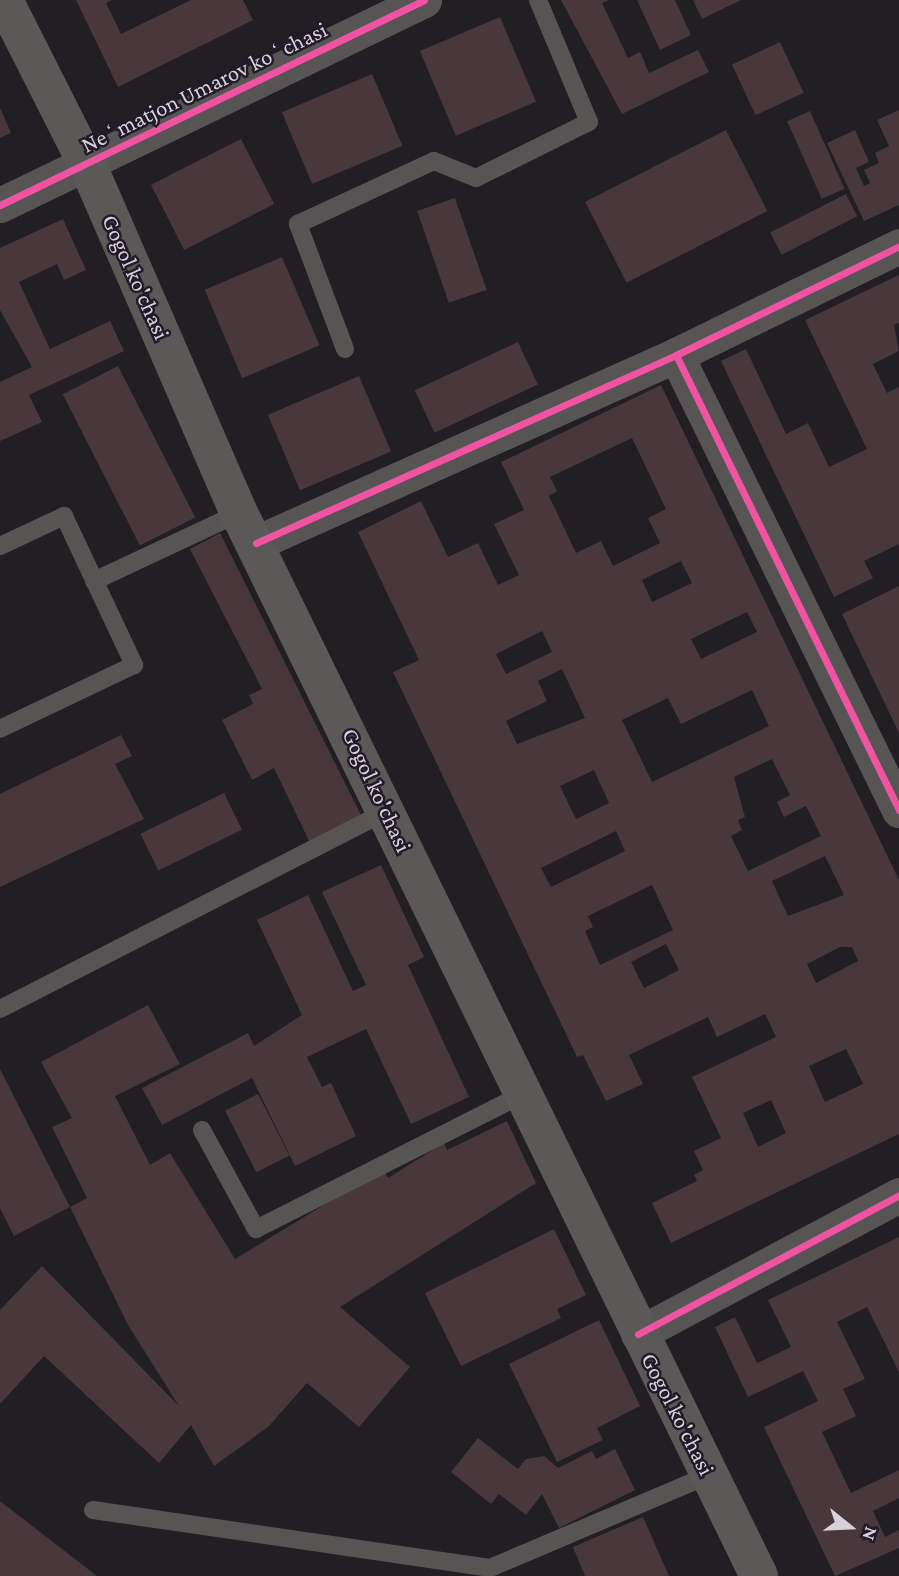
<!DOCTYPE html>
<meta charset="utf-8">
<style>
body{margin:0}
#map{position:relative;width:899px;height:1576px;overflow:hidden;background:#211e24;font-family:"Crimson Pro",serif}
div>[style]{position:absolute}
.building>*{inset:0;background:#48383c;transform-origin:0 0}
.service>*{height:18px;margin:-9px;padding:0 9px;transform-origin:9px;border-radius:9px;background:#575554}
.minor>*{height:35px;margin:-17.5px;padding:0 17.5px;transform-origin:17.5px;border-radius:17.5px;background:#575554}
.secondary>*{height:38px;margin:-19px;padding:0 19px;transform-origin:19px;border-radius:19px;background:#5a5957}
.cycleway>*{height:7px;margin:-3.5px;padding:0 3.5px;transform-origin:3.5px;border-radius:3.5px;background:#f153a3}
span{translate:-50% -50%;white-space:nowrap;text-align:center;line-height:1.15;-webkit-text-stroke:5px #221a28;paint-order:stroke}
.street-label{font-size:23px;color:#d6d1db}
.north{position:absolute;left:815px;top:1492px;width:70px;height:70px;-webkit-text-stroke:5px #221a28;paint-order:stroke;rotate:108deg;font-size:19px;font-weight:700;line-height:28px;text-align:center;color:#d6d1db}
.north::after{content:'';display:block;margin:auto;width:24px;height:32px;background:#d6d1db;clip-path:polygon(50% 0,100% 100%,50% 72%,0 100%)}
</style>
<div id="map">
<div class="building">
<i style="clip-path:polygon(76px 0,112px 0,106px 3px,121px 34px,191px 0,243px 0,253px 20px,118px 87px)"></i>
<i style="clip-path:polygon(561px 0,609px 0,602px 3px,628px 58px,640px 52px,649px 73px,698px 50px,709px 72px,622px 114px)"></i>
<i style="clip-path:polygon(637px 0,675px 0,691px 35px,660px 50px)"></i>
<i style="clip-path:polygon(693px 0,741px 0,702px 19px)"></i>
<i style="left:500px;top:17px;width:92px;height:87px;rotate:67deg"></i>
<i style="left:780px;top:42px;width:56px;height:53px;rotate:65deg"></i>
<i style="left:372px;top:74px;width:78px;height:98px;rotate:67deg"></i>
<i style="clip-path:polygon(0 108px,11px 133px,0 138px)"></i>
<i style="clip-path:polygon(899px 110px,899px 205px,864px 221px,827px 143px,855px 130px,869px 162px,856px 168px,864px 186px,870px 183px,864px 170px,879px 163px,875px 153px,889px 146px,877px 120px)"></i>
<i style="left:810px;top:111px;width:85px;height:25px;rotate:66deg"></i>
<i style="left:726px;top:130px;width:91px;height:158px;rotate:63deg"></i>
<i style="left:241px;top:139px;width:73px;height:101px;rotate:63deg"></i>
<i style="left:846px;top:194px;width:25px;height:85px;rotate:63deg"></i>
<i style="left:455px;top:198px;width:97px;height:40px;rotate:71deg"></i>
<i style="clip-path:polygon(63px 219px,86px 270px,64px 280px,57px 264px,19px 282px,50px 349px,110px 321px,124px 351px,29px 395px,42px 422px,0 441px,0 382px,32px 367px,0 310px,0 248px)"></i>
<i style="left:282px;top:257px;width:96px;height:84px;rotate:67deg"></i>
<i style="clip-path:polygon(899px 275px,899px 323px,894px 325px,899px 351px,873px 364px,887px 393px,899px 387px,899px 544px,864px 561px,873px 578px,834px 597px,721px 361px,746px 349px,786px 434px,808px 423px,829px 467px,867px 449px,805px 320px)"></i>
<i style="left:518px;top:342px;width:47px;height:114px;rotate:65deg"></i>
<i style="left:118px;top:366px;width:170px;height:62px;rotate:63deg"></i>
<i style="left:359px;top:376px;width:82px;height:99px;rotate:67deg"></i>
<i style="clip-path:polygon(evenodd,661px 385px,899px 880px,899px 1134px,671px 1243px,652px 1203px,697px 1181px,694px 1175px,703px 1170px,694px 1151px,721px 1138px,692px 1077px,776px 1037px,765px 1014px,717px 1037px,708px 1017px,629px 1055px,643px 1084px,606px 1101px,583px 1055px,577px 1057px,393px 672px,419px 660px,358px 532px,421px 501px,448px 557px,478px 543px,498px 585px,519px 575px,494px 524px,524px 510px,501px 462px,661px 385px,632px 438px,666px 509px,648px 518px,660px 543px,613px 566px,601px 541px,576px 553px,549px 496px,557px 491px,550px 477px,632px 438px,661px 385px,681px 561px,692px 583px,652px 602px,642px 580px,681px 561px,661px 385px,747px 612px,757px 632px,701px 659px,691px 639px,747px 612px,661px 385px,542px 631px,552px 652px,506px 674px,496px 654px,542px 631px,661px 385px,562px 669px,585px 718px,517px 744px,506px 721px,547px 701px,538px 681px,562px 669px,661px 385px,752px 690px,769px 726px,652px 782px,622px 720px,668px 698px,681px 724px,752px 690px,661px 385px,772px 759px,790px 795px,777px 802px,784px 817px,806px 806px,821px 836px,748px 871px,731px 836px,742px 830px,738px 820px,745px 817px,734px 777px,772px 759px,661px 385px,594px 770px,609px 803px,576px 819px,560px 786px,594px 770px,661px 385px,616px 831px,625px 851px,551px 887px,541px 868px,616px 831px,661px 385px,825px 856px,844px 895px,788px 916px,772px 881px,825px 856px,661px 385px,652px 885px,673px 930px,600px 965px,585px 931px,593px 927px,588px 916px,652px 885px,661px 385px,666px 944px,679px 970px,644px 988px,631px 962px,666px 944px,661px 385px,840px 947px,852px 947px,858px 961px,816px 983px,807px 964px,840px 947px,661px 385px,846px 1049px,863px 1084px,825px 1102px,809px 1066px,846px 1049px,661px 385px,771px 1100px,786px 1133px,758px 1147px,743px 1113px,771px 1100px)"></i>
<i style="clip-path:polygon(220px 533px,363px 819px,311px 845px,274px 768px,252px 780px,222px 720px,253px 704px,249px 695px,262px 689px,190px 549px)"></i>
<i style="clip-path:polygon(899px 586px,899px 733px,842px 614px)"></i>
<i style="clip-path:polygon(121px 735px,132px 756px,115px 764px,144px 819px,0 887px,0 794px)"></i>
<i style="left:224px;top:793px;width:41px;height:93px;rotate:64deg"></i>
<i style="clip-path:polygon(381px 865px,424px 957px,408px 965px,469px 1097px,411px 1124px,366px 1029px,307px 1057px,322px 1087px,331px 1083px,356px 1136px,295px 1166px,252px 1078px,162px 1125px,142px 1088px,248px 1033px,254px 1046px,302px 1015px,257px 920px,308px 895px,353px 991px,366px 985px,322px 892px)"></i>
<i style="clip-path:polygon(148px 1005px,180px 1064px,115px 1096px,150px 1165px,170px 1153px,235px 1259px,383px 1169px,388px 1178px,444px 1143px,447px 1150px,507px 1121px,536px 1183px,340px 1307px,410px 1367px,359px 1427px,307px 1383px,268px 1427px,214px 1466px,191px 1425px,159px 1463px,44px 1356px,0 1404px,0 1310px,42px 1266px,179px 1406px,128px 1325px,70px 1207px,87px 1198px,52px 1127px,72px 1118px,41px 1062px)"></i>
<i style="clip-path:polygon(0 1069px,70px 1207px,14px 1236px,0 1208px)"></i>
<i style="left:258px;top:1094px;width:69px;height:37px;rotate:63deg"></i>
<i style="clip-path:polygon(554px 1229px,586px 1295px,557px 1309px,561px 1318px,461px 1366px,425px 1293px)"></i>
<i style="clip-path:polygon(899px 1237px,899px 1372px,867px 1307px,837px 1322px,865px 1379px,843px 1389px,856px 1416px,822px 1432px,851px 1493px,899px 1470px,899px 1498px,873px 1511px,885px 1537px,899px 1530px,899px 1548px,835px 1576px,764px 1427px,818px 1401px,803px 1371px,748px 1397px,715px 1327px,735px 1317px,757px 1363px,791px 1347px,768px 1300px)"></i>
<i style="clip-path:polygon(599px 1320px,640px 1406px,597px 1428px,603px 1440px,557px 1462px,509px 1364px)"></i>
<i style="clip-path:polygon(478px 1438px,518px 1469px,526px 1459px,544px 1456px,558px 1468px,592px 1451px,596px 1459px,615px 1449px,635px 1490px,559px 1528px,542px 1494px,526px 1515px,499px 1494px,491px 1504px,451px 1472px)"></i>
<i style="clip-path:polygon(0 1501px,97px 1576px,0 1576px)"></i>
<i style="clip-path:polygon(643px 1517px,669px 1576px,585px 1576px,573px 1547px)"></i>
</div>
<div class="service">
<i style="left:345px;top:349px;width:134px;rotate:-110.6deg"></i>
<i style="left:298px;top:224px;width:150px;rotate:-24.9deg"></i>
<i style="left:434px;top:161px;width:45px;rotate:22deg"></i>
<i style="left:476px;top:178px;width:126px;rotate:-26.4deg"></i>
<i style="left:589px;top:122px;width:132px;rotate:-112.7deg"></i>
<i style="left:0;top:546px;width:71px;rotate:-25.1deg"></i>
<i style="left:64px;top:516px;width:165px;rotate:64.8deg"></i>
<i style="left:134px;top:665px;width:148px;rotate:154.5deg"></i>
<i style="left:94px;top:581px;width:160px;rotate:-25.1deg"></i>
<i style="left:0;top:1009px;width:437px;rotate:-27.1deg"></i>
<i style="left:202px;top:1130px;width:113px;rotate:61.4deg"></i>
<i style="left:256px;top:1229px;width:297px;rotate:-26.8deg"></i>
<i style="left:93px;top:1510px;width:401px;rotate:8.3deg"></i>
<i style="left:490px;top:1568px;width:238px;rotate:-23deg"></i>
</div>
<div class="minor">
<i style="left:0;top:205px;width:471px;rotate:-25.8deg"></i>
<i style="left:676px;top:355px;width:507px;rotate:63.89deg"></i>
<i style="left:256px;top:543px;width:460px;rotate:-24.1deg"></i>
<i style="left:676px;top:355px;width:248px;rotate:-26deg"></i>
<i style="left:638px;top:1334px;width:296px;rotate:-28deg"></i>
</div>
<div class="secondary">
<i style="left:4px;top:0;width:186px;rotate:63.2deg"></i>
<i style="left:88px;top:166px;width:378px;rotate:66.5deg"></i>
<i style="left:239px;top:513px;width:1183px;rotate:63.93deg"></i>
</div>
<div class="cycleway">
<i style="left:0;top:205px;width:471px;rotate:-25.8deg"></i>
<i style="left:676px;top:355px;width:507px;rotate:63.89deg"></i>
<i style="left:256px;top:543px;width:460px;rotate:-24.1deg"></i>
<i style="left:676px;top:355px;width:248px;rotate:-26deg"></i>
<i style="left:638px;top:1334px;width:296px;rotate:-28deg"></i>
</div>
<div class="street-label">
<span style="left:204px;top:87px;rotate:-26deg">Neʻmatjon Umarov koʻchasi</span>
<span style="left:136px;top:277px;rotate:66deg">Gogol ko'chasi</span>
<span style="left:377px;top:790px;rotate:65deg">Gogol ko'chasi</span>
<span style="left:678px;top:1414px;rotate:63deg">Gogol ko'chasi</span>
</div>
<div class="north">N</div>
</div>
